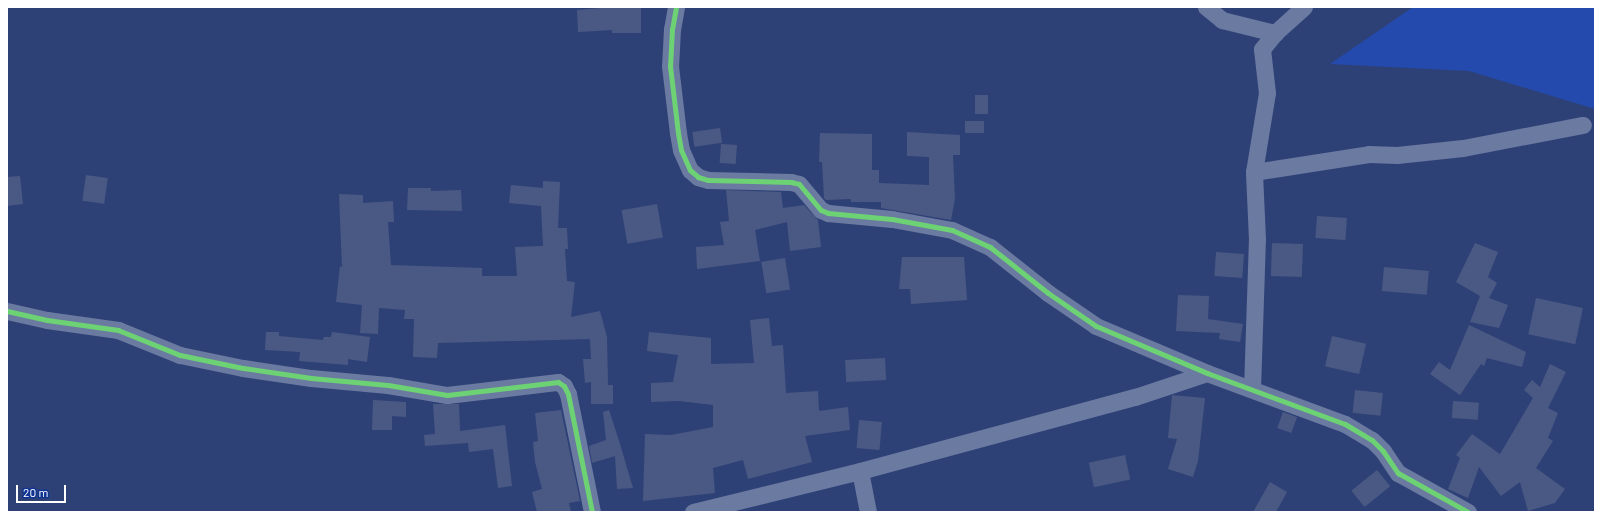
<!DOCTYPE html>
<style>
body{margin:0}
#map{position:relative;width:1602px;height:519px;overflow:hidden;background:#2e4176;font-family:Barlow,sans-serif}
div>[style]{position:absolute}
.green>*{inset:0;background:#234aac}
.building>*{inset:0;background:#4a5984;transform-origin:0 0}
.minor>*{height:17px;margin:-8.5px;padding:0 8.5px;transform-origin:8.5px;border-radius:8.5px;background:#6b7aa1}
.cycleway>*{height:5px;margin:-2.5px;padding:0 2.5px;transform-origin:2.5px;border-radius:2.5px;background:#6cd273}
span{translate:-50% -50%;white-space:nowrap;text-align:center;line-height:1.15;-webkit-text-stroke:3px #0f3395;paint-order:stroke}
.frame{position:absolute;inset:0;border:8px solid #fff;pointer-events:none}
.scale{position:absolute;left:16px;top:485px;width:50px;height:18px;box-sizing:border-box;border:2px solid #fff;border-top:0;padding-left:5px;font-size:12px;line-height:14px;white-space:nowrap;color:#fff;-webkit-text-stroke:3px #0f3395;paint-order:stroke}
</style>
<div id="map">
<div class="green">
<i style="clip-path:polygon(1413px 7px,1595px 7px,1595px 109px,1469px 71px,1330px 64px)"></i>
</div>
<div class="building">
<i style="clip-path:polygon(613px 7px,641px 7px,641px 33px,612px 33px,612px 30px,578px 32px,577px 10px)"></i>
<i style="left:975px;top:95px;width:13px;height:19px"></i>
<i style="left:965px;top:121px;width:19px;height:12px"></i>
<i style="left:720px;top:128px;width:15px;height:28px;rotate:82deg"></i>
<i style="clip-path:polygon(907px 132px,960px 135px,960px 155px,953px 155px,955px 199px,951px 220px,881px 208px,881px 202px,851px 202px,851px 199px,826px 200px,824px 198px,822px 162px,819px 162px,820px 133px,872px 134px,872px 170px,879px 170px,879px 183px,929px 185px,929px 157px,907px 156px)"></i>
<i style="left:721px;top:144px;width:16px;height:19px;rotate:4deg"></i>
<i style="left:86px;top:175px;width:22px;height:26px;rotate:8deg"></i>
<i style="clip-path:polygon(20px 176px,23px 204px,7px 206px,7px 177px)"></i>
<i style="clip-path:polygon(543px 181px,560px 182px,558px 228px,567px 228px,568px 249px,565px 249px,567px 281px,575px 282px,571px 317px,600px 311px,607px 337px,608px 385px,613px 385px,613px 404px,591px 404px,591px 382px,585px 383px,583px 359px,591px 359px,590px 339px,438px 343px,437px 358px,413px 357px,414px 319px,404px 319px,405px 310px,379px 308px,378px 334px,360px 333px,362px 305px,336px 302px,340px 266px,342px 267px,339px 194px,363px 195px,363px 203px,393px 201px,394px 222px,388px 222px,391px 265px,482px 268px,482px 276px,517px 276px,515px 247px,543px 246px,541px 206px,509px 203px,511px 185px,543px 188px)"></i>
<i style="clip-path:polygon(408px 188px,431px 188px,431px 191px,461px 190px,462px 211px,407px 210px)"></i>
<i style="clip-path:polygon(726px 190px,781px 192px,783px 208px,804px 205px,818px 220px,821px 247px,790px 251px,787px 222px,755px 230px,760px 261px,697px 269px,696px 247px,724px 245px,720px 222px,729px 221px)"></i>
<i style="left:657px;top:204px;width:34px;height:36px;rotate:80deg"></i>
<i style="left:1317px;top:216px;width:30px;height:22px;rotate:4deg"></i>
<i style="left:1272px;top:243px;width:31px;height:33px;rotate:2deg"></i>
<i style="clip-path:polygon(1475px 243px,1498px 252px,1488px 277px,1497px 283px,1489px 298px,1508px 305px,1499px 328px,1470px 322px,1480px 296px,1456px 282px)"></i>
<i style="left:1216px;top:252px;width:28px;height:24px;rotate:4deg"></i>
<i style="clip-path:polygon(902px 257px,964px 257px,967px 300px,911px 304px,910px 289px,899px 289px)"></i>
<i style="left:785px;top:258px;width:32px;height:24px;rotate:81deg"></i>
<i style="left:1384px;top:267px;width:45px;height:24px;rotate:5deg"></i>
<i style="clip-path:polygon(1178px 295px,1209px 296px,1208px 319px,1243px 324px,1240px 342px,1219px 339px,1220px 333px,1176px 331px)"></i>
<i style="left:1536px;top:298px;width:48px;height:37px;rotate:12deg"></i>
<i style="clip-path:polygon(769px 318px,772px 346px,783px 345px,786px 393px,818px 391px,819px 411px,848px 407px,850px 430px,805px 436px,812px 462px,748px 479px,743px 460px,713px 468px,715px 493px,643px 501px,645px 434px,671px 435px,713px 427px,713px 405px,679px 401px,651px 402px,651px 383px,673px 382px,678px 355px,647px 351px,649px 332px,711px 338px,711px 364px,754px 363px,750px 320px)"></i>
<i style="clip-path:polygon(1469px 325px,1526px 352px,1522px 367px,1487px 358px,1484px 366px,1481px 364px,1460px 395px,1430px 374px,1439px 362px,1450px 370px)"></i>
<i style="clip-path:polygon(266px 332px,279px 332px,279px 336px,323px 340px,324px 337px,331px 337px,332px 332px,370px 337px,367px 362px,348px 359px,348px 365px,299px 361px,300px 352px,265px 350px)"></i>
<i style="left:1332px;top:336px;width:35px;height:31px;rotate:13deg"></i>
<i style="left:885px;top:358px;width:22px;height:40px;rotate:87deg"></i>
<i style="clip-path:polygon(1550px 364px,1566px 372px,1548px 408px,1558px 413px,1548px 438px,1553px 441px,1536px 468px,1565px 489px,1555px 503px,1528px 511px,1520px 482px,1501px 496px,1479px 467px,1468px 498px,1448px 489px,1460px 458px,1456px 455px,1472px 434px,1500px 454px,1533px 398px,1524px 390px,1532px 380px,1540px 387px)"></i>
<i style="left:1355px;top:390px;width:28px;height:23px;rotate:6deg"></i>
<i style="clip-path:polygon(1172px 395px,1205px 398px,1198px 461px,1193px 477px,1168px 469px,1177px 439px,1168px 438px)"></i>
<i style="clip-path:polygon(373px 400px,406px 402px,406px 417px,392px 416px,392px 430px,372px 430px)"></i>
<i style="left:1453px;top:401px;width:26px;height:17px;rotate:4deg"></i>
<i style="clip-path:polygon(433px 404px,459px 404px,460px 431px,505px 425px,512px 486px,498px 488px,493px 449px,469px 452px,468px 443px,425px 446px,424px 435px,435px 434px)"></i>
<i style="clip-path:polygon(561px 410px,580px 501px,569px 503px,571px 512px,537px 512px,532px 492px,542px 489px,535px 462px,533px 442px,538px 441px,535px 413px)"></i>
<i style="clip-path:polygon(609px 410px,620px 444px,633px 488px,617px 489px,615px 456px,592px 463px,589px 446px,606px 440px,603px 412px)"></i>
<i style="left:1283px;top:412px;width:15px;height:17px;rotate:20deg"></i>
<i style="left:859px;top:420px;width:23px;height:28px;rotate:5deg"></i>
<i style="left:1125px;top:455px;width:25px;height:37px;rotate:78deg"></i>
<i style="left:1377px;top:470px;width:21px;height:33px;rotate:51deg"></i>
<i style="clip-path:polygon(1270px 482px,1287px 492px,1276px 512px,1253px 512px)"></i>
</div>
<div class="minor">
<i style="left:676px;top:7px;width:22px;rotate:100deg"></i>
<i style="left:672px;top:29px;width:37px;rotate:93deg"></i>
<i style="left:670px;top:66px;width:67px;rotate:83.2deg"></i>
<i style="left:678px;top:133px;width:17px;rotate:80deg"></i>
<i style="left:681px;top:150px;width:22px;rotate:66deg"></i>
<i style="left:690px;top:170px;width:11px;rotate:41deg"></i>
<i style="left:698px;top:177px;width:10px;rotate:17deg"></i>
<i style="left:708px;top:180px;width:83px;rotate:1.4deg"></i>
<i style="left:791px;top:182px;width:8px;rotate:14deg"></i>
<i style="left:799px;top:184px;width:34px;rotate:50deg"></i>
<i style="left:821px;top:210px;width:8px;rotate:23deg"></i>
<i style="left:828px;top:213px;width:64px;rotate:5.4deg"></i>
<i style="left:892px;top:219px;width:61px;rotate:10.4deg"></i>
<i style="left:952px;top:230px;width:42px;rotate:24.1deg"></i>
<i style="left:990px;top:247px;width:74px;rotate:38.4deg"></i>
<i style="left:1048px;top:293px;width:58px;rotate:34.5deg"></i>
<i style="left:1096px;top:326px;width:121px;rotate:22.9deg"></i>
<i style="left:1207px;top:373px;width:147px;rotate:20.3deg"></i>
<i style="left:1345px;top:424px;width:31px;rotate:31deg"></i>
<i style="left:1372px;top:440px;width:16px;rotate:45deg"></i>
<i style="left:1383px;top:451px;width:27px;rotate:56deg"></i>
<i style="left:1398px;top:473px;width:80px;rotate:29.1deg"></i>
<i style="left:1206px;top:7px;width:21px;rotate:39deg"></i>
<i style="left:1222px;top:20px;width:55px;rotate:13.8deg"></i>
<i style="left:1254px;top:172px;width:116px;rotate:-8.9deg"></i>
<i style="left:1369px;top:154px;width:28px;rotate:2deg"></i>
<i style="left:1397px;top:155px;width:66px;rotate:-6.1deg"></i>
<i style="left:1463px;top:148px;width:122px;rotate:-10.9deg"></i>
<i style="left:7px;top:311px;width:41px;rotate:12.7deg"></i>
<i style="left:47px;top:320px;width:72px;rotate:8deg"></i>
<i style="left:118px;top:330px;width:67px;rotate:22deg"></i>
<i style="left:180px;top:355px;width:64px;rotate:11.7deg"></i>
<i style="left:243px;top:368px;width:69px;rotate:8.4deg"></i>
<i style="left:311px;top:378px;width:77px;rotate:5.2deg"></i>
<i style="left:388px;top:385px;width:60px;rotate:9.6deg"></i>
<i style="left:447px;top:395px;width:112px;rotate:-6.7deg"></i>
<i style="left:558px;top:382px;width:7px;rotate:34deg"></i>
<i style="left:564px;top:386px;width:9px;rotate:63deg"></i>
<i style="left:568px;top:394px;width:120px;rotate:78.5deg"></i>
<i style="left:1252px;top:389px;width:150px;rotate:-88.1deg"></i>
<i style="left:1257px;top:239px;width:67px;rotate:-92.6deg"></i>
<i style="left:1254px;top:172px;width:80px;rotate:-80.7deg"></i>
<i style="left:1267px;top:93px;width:44px;rotate:-96.5deg"></i>
<i style="left:1262px;top:49px;width:21px;rotate:-51deg"></i>
<i style="left:1275px;top:33px;width:39px;rotate:-42deg"></i>
<i style="left:860px;top:471px;width:42px;rotate:79deg"></i>
<i style="left:693px;top:512px;width:172px;rotate:-13.8deg"></i>
<i style="left:860px;top:471px;width:285px;rotate:-15.1deg"></i>
<i style="left:1135px;top:397px;width:76px;rotate:-18.4deg"></i>
</div>
<div class="cycleway">
<i style="left:676px;top:7px;width:22px;rotate:100deg"></i>
<i style="left:672px;top:29px;width:37px;rotate:93deg"></i>
<i style="left:670px;top:66px;width:67px;rotate:83.2deg"></i>
<i style="left:678px;top:133px;width:17px;rotate:80deg"></i>
<i style="left:681px;top:150px;width:22px;rotate:66deg"></i>
<i style="left:690px;top:170px;width:11px;rotate:41deg"></i>
<i style="left:698px;top:177px;width:10px;rotate:17deg"></i>
<i style="left:708px;top:180px;width:83px;rotate:1.4deg"></i>
<i style="left:791px;top:182px;width:8px;rotate:14deg"></i>
<i style="left:799px;top:184px;width:34px;rotate:50deg"></i>
<i style="left:821px;top:210px;width:8px;rotate:23deg"></i>
<i style="left:828px;top:213px;width:64px;rotate:5.4deg"></i>
<i style="left:892px;top:219px;width:61px;rotate:10.4deg"></i>
<i style="left:952px;top:230px;width:42px;rotate:24.1deg"></i>
<i style="left:990px;top:247px;width:74px;rotate:38.4deg"></i>
<i style="left:1048px;top:293px;width:58px;rotate:34.5deg"></i>
<i style="left:1096px;top:326px;width:121px;rotate:22.9deg"></i>
<i style="left:1207px;top:373px;width:147px;rotate:20.3deg"></i>
<i style="left:1345px;top:424px;width:31px;rotate:31deg"></i>
<i style="left:1372px;top:440px;width:16px;rotate:45deg"></i>
<i style="left:1383px;top:451px;width:27px;rotate:56deg"></i>
<i style="left:1398px;top:473px;width:80px;rotate:29.1deg"></i>
<i style="left:7px;top:311px;width:41px;rotate:12.7deg"></i>
<i style="left:47px;top:320px;width:72px;rotate:8deg"></i>
<i style="left:118px;top:330px;width:67px;rotate:22deg"></i>
<i style="left:180px;top:355px;width:64px;rotate:11.7deg"></i>
<i style="left:243px;top:368px;width:69px;rotate:8.4deg"></i>
<i style="left:311px;top:378px;width:77px;rotate:5.2deg"></i>
<i style="left:388px;top:385px;width:60px;rotate:9.6deg"></i>
<i style="left:447px;top:395px;width:112px;rotate:-6.7deg"></i>
<i style="left:558px;top:382px;width:7px;rotate:34deg"></i>
<i style="left:564px;top:386px;width:9px;rotate:63deg"></i>
<i style="left:568px;top:394px;width:120px;rotate:78.5deg"></i>
</div>
<div class="frame"></div>
<div class="scale">20 m</div>
</div>
